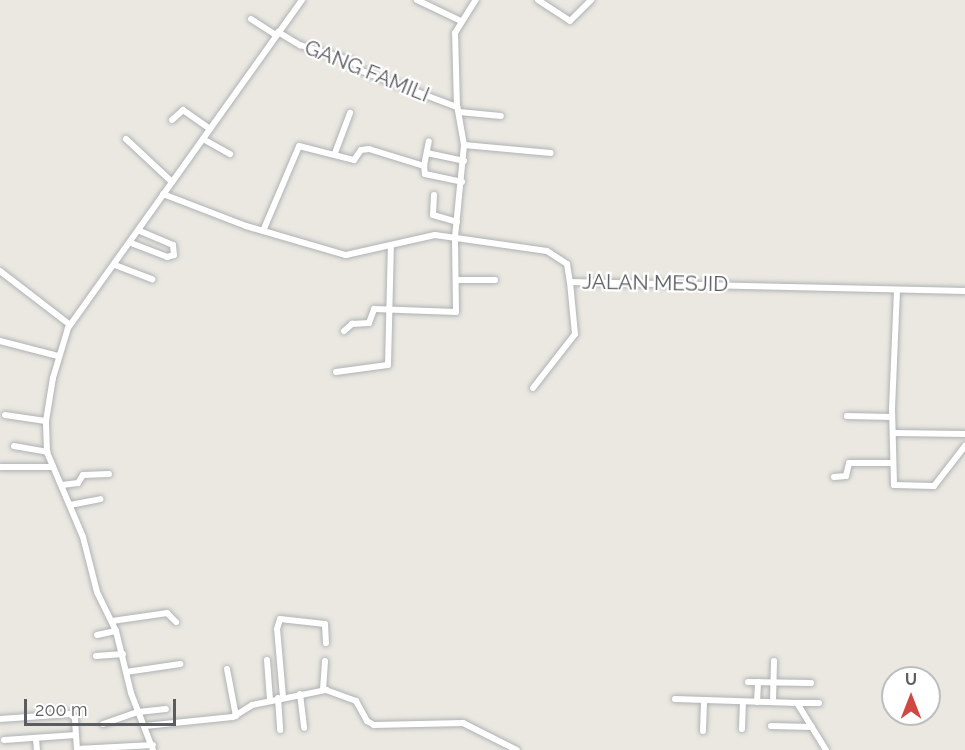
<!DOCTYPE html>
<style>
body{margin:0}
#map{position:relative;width:965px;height:750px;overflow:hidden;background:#eae8e1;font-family:Raleway,sans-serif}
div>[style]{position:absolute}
.roads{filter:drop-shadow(0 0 2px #afb2b5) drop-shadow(0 0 2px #afb2b5)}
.minor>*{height:6px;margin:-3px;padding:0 3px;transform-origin:3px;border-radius:3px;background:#fff}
span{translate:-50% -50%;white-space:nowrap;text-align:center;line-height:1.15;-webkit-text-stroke:4.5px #fff;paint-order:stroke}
.street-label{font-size:21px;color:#5a5d60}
.north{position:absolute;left:881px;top:666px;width:60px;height:60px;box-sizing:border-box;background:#fff;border:2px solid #bdbebf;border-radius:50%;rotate:0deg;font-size:16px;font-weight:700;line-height:24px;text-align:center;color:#5a5d60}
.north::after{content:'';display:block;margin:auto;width:21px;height:27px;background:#d14741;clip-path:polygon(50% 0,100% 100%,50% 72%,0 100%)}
.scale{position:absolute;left:24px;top:699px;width:152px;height:27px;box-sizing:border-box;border:3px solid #5a5d60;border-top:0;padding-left:8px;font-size:18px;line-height:21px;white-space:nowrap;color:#5a5d60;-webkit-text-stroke:4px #fff;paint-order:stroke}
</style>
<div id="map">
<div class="roads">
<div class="minor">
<i style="left:417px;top:0;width:49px;rotate:25.5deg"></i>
<i style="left:538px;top:0;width:38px;rotate:33deg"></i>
<i style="left:570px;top:21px;width:30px;rotate:-45deg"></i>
<i style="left:251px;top:19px;width:30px;rotate:33deg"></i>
<i style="left:278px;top:32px;width:26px;rotate:31deg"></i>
<i style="left:300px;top:45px;width:54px;rotate:17.1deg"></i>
<i style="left:352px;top:61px;width:14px;rotate:45deg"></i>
<i style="left:362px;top:71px;width:102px;rotate:20.8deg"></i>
<i style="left:459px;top:112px;width:42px;rotate:5.4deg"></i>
<i style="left:172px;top:120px;width:15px;rotate:-42deg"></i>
<i style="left:183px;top:110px;width:33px;rotate:35deg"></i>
<i style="left:126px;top:139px;width:63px;rotate:43.1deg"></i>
<i style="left:203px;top:139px;width:31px;rotate:29deg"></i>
<i style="left:464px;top:145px;width:87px;rotate:5.3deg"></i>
<i style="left:335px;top:153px;width:43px;rotate:-69.4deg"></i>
<i style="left:427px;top:153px;width:38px;rotate:12deg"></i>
<i style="left:424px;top:166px;width:8px;rotate:83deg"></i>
<i style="left:425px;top:174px;width:38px;rotate:12deg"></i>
<i style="left:163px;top:194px;width:89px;rotate:21.1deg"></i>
<i style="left:246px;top:226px;width:104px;rotate:16.2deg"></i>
<i style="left:346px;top:255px;width:91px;rotate:-12.7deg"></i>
<i style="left:435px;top:235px;width:113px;rotate:8.1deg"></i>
<i style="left:547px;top:251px;width:24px;rotate:33deg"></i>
<i style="left:567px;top:264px;width:18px;rotate:81deg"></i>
<i style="left:570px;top:282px;width:395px;rotate:1.3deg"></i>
<i style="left:434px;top:195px;width:20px;rotate:93deg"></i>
<i style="left:433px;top:215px;width:25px;rotate:16deg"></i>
<i style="left:263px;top:231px;width:92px;rotate:-67deg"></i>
<i style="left:299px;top:146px;width:57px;rotate:14.3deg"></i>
<i style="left:354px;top:160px;width:12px;rotate:-55deg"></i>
<i style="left:361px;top:150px;width:8px;rotate:-7deg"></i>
<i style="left:369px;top:149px;width:58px;rotate:17.2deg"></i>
<i style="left:424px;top:166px;width:25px;rotate:-79deg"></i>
<i style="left:131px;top:243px;width:39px;rotate:21deg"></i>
<i style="left:167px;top:257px;width:7px;rotate:-16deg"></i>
<i style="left:174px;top:255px;width:10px;rotate:-96deg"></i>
<i style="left:173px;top:245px;width:36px;rotate:-157deg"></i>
<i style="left:115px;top:265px;width:40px;rotate:21deg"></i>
<i style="left:0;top:271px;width:88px;rotate:37.6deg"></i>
<i style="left:456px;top:280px;width:39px"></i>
<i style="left:897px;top:290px;width:118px;rotate:92.4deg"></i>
<i style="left:892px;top:408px;width:77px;rotate:88.5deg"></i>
<i style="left:894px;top:485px;width:40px;rotate:1.4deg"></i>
<i style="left:934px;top:486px;width:51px;rotate:-52.2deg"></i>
<i style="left:344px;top:331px;width:11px;rotate:-41deg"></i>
<i style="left:352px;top:324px;width:17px;rotate:-3deg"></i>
<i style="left:369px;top:323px;width:15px;rotate:-70deg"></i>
<i style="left:374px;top:309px;width:82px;rotate:2.1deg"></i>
<i style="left:456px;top:312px;width:75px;rotate:-90.8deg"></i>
<i style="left:455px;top:237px;width:92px;rotate:-84.4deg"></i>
<i style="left:464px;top:145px;width:39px;rotate:-100deg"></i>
<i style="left:457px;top:107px;width:74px;rotate:-91.5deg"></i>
<i style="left:455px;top:33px;width:39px;rotate:-58deg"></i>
<i style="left:0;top:341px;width:60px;rotate:14.5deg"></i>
<i style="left:336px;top:372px;width:52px;rotate:-7.7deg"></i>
<i style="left:388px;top:365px;width:120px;rotate:-88.6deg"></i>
<i style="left:533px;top:388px;width:68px;rotate:-52.1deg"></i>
<i style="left:575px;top:334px;width:52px;rotate:-95.5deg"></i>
<i style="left:5px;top:415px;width:41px;rotate:8.3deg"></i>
<i style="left:847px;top:416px;width:45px;rotate:1.3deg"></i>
<i style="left:893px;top:433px;width:72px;rotate:0.8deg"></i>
<i style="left:14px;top:446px;width:34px;rotate:10deg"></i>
<i style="left:0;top:467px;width:53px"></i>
<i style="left:834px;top:477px;width:12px;rotate:-5deg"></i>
<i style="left:846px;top:476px;width:13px;rotate:-77deg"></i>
<i style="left:849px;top:463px;width:43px"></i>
<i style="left:62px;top:485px;width:16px;rotate:-7deg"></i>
<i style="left:78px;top:483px;width:9px;rotate:-58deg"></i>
<i style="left:83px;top:475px;width:26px;rotate:-2deg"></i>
<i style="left:70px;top:505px;width:31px;rotate:-11deg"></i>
<i style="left:112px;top:621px;width:56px;rotate:-8.3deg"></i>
<i style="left:167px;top:613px;width:13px;rotate:45deg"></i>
<i style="left:97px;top:635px;width:19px;rotate:-12deg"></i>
<i style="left:96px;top:656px;width:27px;rotate:-4deg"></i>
<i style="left:267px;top:660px;width:40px;rotate:85.7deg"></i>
<i style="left:227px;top:669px;width:48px;rotate:79.2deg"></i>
<i style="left:126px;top:672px;width:55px;rotate:-8.4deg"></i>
<i style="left:748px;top:682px;width:63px;rotate:0.9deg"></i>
<i style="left:323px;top:690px;width:29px;rotate:-86deg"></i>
<i style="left:300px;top:694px;width:34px;rotate:83deg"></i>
<i style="left:283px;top:697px;width:68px;rotate:-95deg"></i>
<i style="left:277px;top:629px;width:10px;rotate:-73deg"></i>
<i style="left:280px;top:619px;width:45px;rotate:6.3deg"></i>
<i style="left:325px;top:624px;width:19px;rotate:87deg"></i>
<i style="left:278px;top:698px;width:32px;rotate:86deg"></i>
<i style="left:675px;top:699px;width:122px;rotate:1.9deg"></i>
<i style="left:797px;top:703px;width:55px;rotate:58.3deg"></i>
<i style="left:757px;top:702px;width:20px;rotate:-87deg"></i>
<i style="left:773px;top:702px;width:41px;rotate:-88.6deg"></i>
<i style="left:797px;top:703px;width:22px"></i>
<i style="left:0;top:719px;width:70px;rotate:-4.1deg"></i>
<i style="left:70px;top:714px;width:6px;rotate:39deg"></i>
<i style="left:75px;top:718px;width:17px;rotate:87deg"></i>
<i style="left:103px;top:724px;width:37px;rotate:-19deg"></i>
<i style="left:138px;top:712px;width:28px;rotate:-6deg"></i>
<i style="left:145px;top:726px;width:88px;rotate:-5.8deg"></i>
<i style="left:233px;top:717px;width:22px;rotate:-32deg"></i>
<i style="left:252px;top:705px;width:76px;rotate:-11.5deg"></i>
<i style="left:326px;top:690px;width:32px;rotate:20deg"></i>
<i style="left:356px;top:701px;width:23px;rotate:61deg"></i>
<i style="left:367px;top:721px;width:8px;rotate:30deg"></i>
<i style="left:374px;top:725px;width:89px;rotate:-1.3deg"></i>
<i style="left:463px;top:723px;width:60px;rotate:26.6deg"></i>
<i style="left:771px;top:726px;width:41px;rotate:1.4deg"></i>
<i style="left:742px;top:729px;width:27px;rotate:-88deg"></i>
<i style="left:703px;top:731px;width:31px;rotate:-88deg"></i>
<i style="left:36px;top:739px;width:11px;rotate:85deg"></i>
<i style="left:4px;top:740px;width:72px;rotate:-4deg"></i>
<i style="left:76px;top:735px;width:14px;rotate:86deg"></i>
<i style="left:77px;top:749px;width:76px;rotate:-3deg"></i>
<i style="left:153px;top:750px;width:61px;rotate:-111.1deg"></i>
<i style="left:131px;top:693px;width:64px;rotate:-103.6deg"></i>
<i style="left:116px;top:631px;width:43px;rotate:-116deg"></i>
<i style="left:97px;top:592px;width:57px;rotate:-104.3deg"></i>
<i style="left:83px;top:537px;width:92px;rotate:-113deg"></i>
<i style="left:47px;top:452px;width:31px;rotate:-92deg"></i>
<i style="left:46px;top:421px;width:44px;rotate:-80.8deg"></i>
<i style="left:53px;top:378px;width:52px;rotate:-73.3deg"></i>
<i style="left:68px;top:328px;width:403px;rotate:-54.5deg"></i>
</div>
</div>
<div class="street-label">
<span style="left:367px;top:71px;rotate:22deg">GANG FAMILI</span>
<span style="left:655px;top:283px;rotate:1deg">JALAN MESJID</span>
</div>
<div class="north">U</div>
<div class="scale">200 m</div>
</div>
